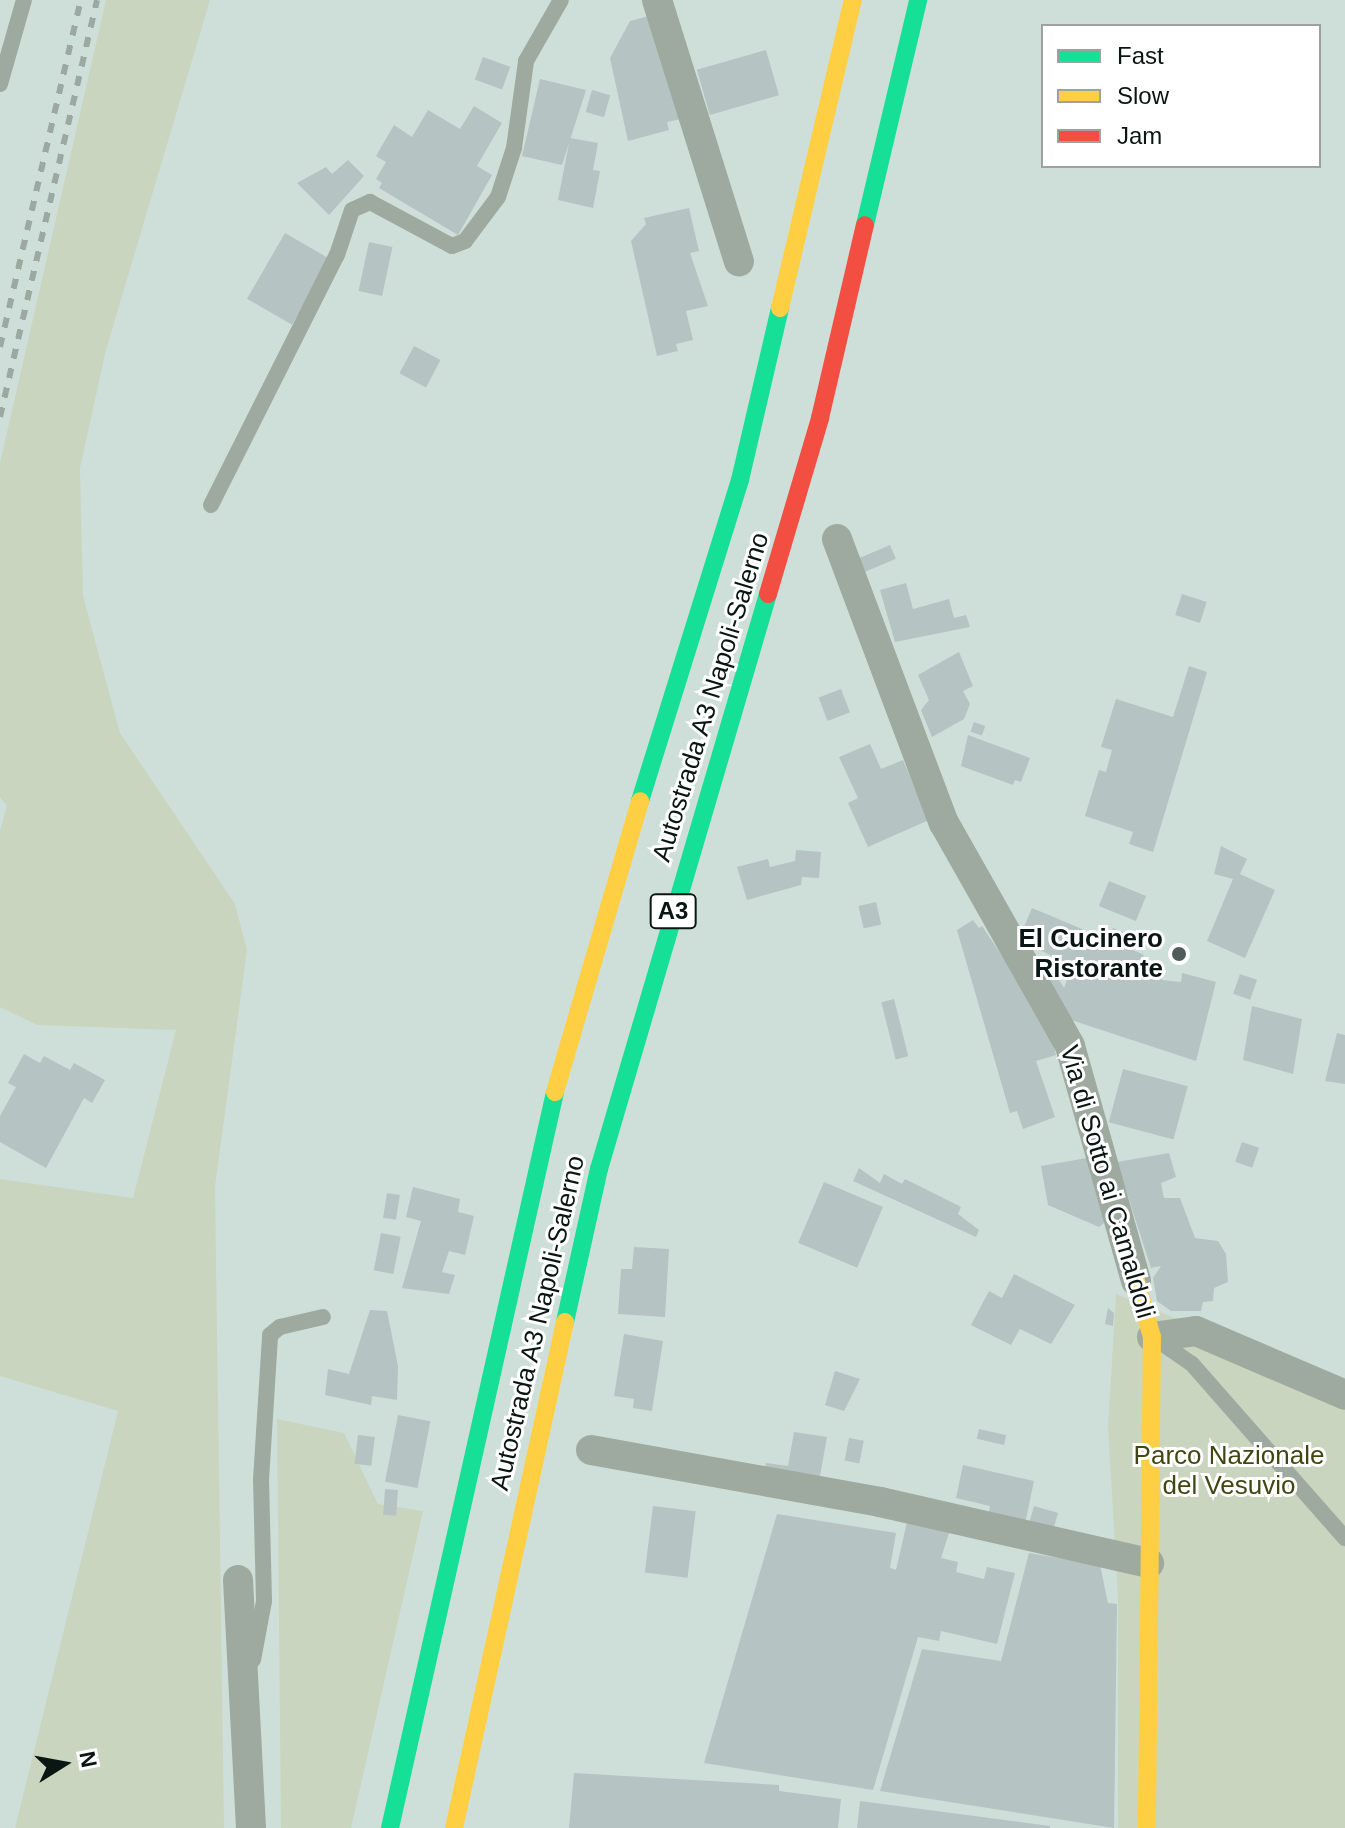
<!DOCTYPE html>
<style>
body{margin:0}
#map{position:relative;width:1345px;height:1828px;overflow:hidden;background:#cedfda;font-family:Arial,sans-serif}
div>[style]{position:absolute}
.green>*{inset:0;background:#cad5bf}
.building>*{inset:0;background:#b5c3c2;transform-origin:0 0}
.lane>*{height:16px;margin:-8px;padding:0 8px;transform-origin:8px;border-radius:8px;background:#9eaaa0}
.street>*{height:30px;margin:-15px;padding:0 15px;transform-origin:15px;border-radius:15px;background:#9eaaa0}
.fast>*{height:18px;margin:-9px;padding:0 9px;transform-origin:9px;border-radius:9px;background:#16e098}
.slow>*{height:18px;margin:-9px;padding:0 9px;transform-origin:9px;border-radius:9px;background:#ffcf43}
.jam>*{height:18px;margin:-9px;padding:0 9px;transform-origin:9px;border-radius:9px;background:#f24e42}
.rail>*{height:6px;margin-top:-3px;transform-origin:0;background:repeating-linear-gradient(90deg,#9ca8a2 0 10px,transparent 0 20px)}
.dots>*{width:22px;height:22px;translate:-50% -50%;box-sizing:border-box;border:4px solid #fff;border-radius:50%}
span{translate:-50% -50%;white-space:nowrap;text-align:center;line-height:1.15;-webkit-text-stroke:6px #fff;paint-order:stroke}
.shield-label span{padding:2px 6px;background:#fff;border:2px solid;border-radius:6px;-webkit-text-stroke-width:0}
.shield-label{font-size:24px;color:#0a1613;font-weight:700}
.street-label{font-size:26px;color:#0a1613}
.poi-label{font-size:26px;color:#0a1613;font-weight:700}
.right{translate:-100% -50%;text-align:right}
.park-label{font-size:26px;color:#414712}
.legend{position:absolute;left:1041px;top:24px;width:280px;height:144px;box-sizing:border-box;background:#fff;border:2px solid #9da2a1;margin:0;padding:10px 14px;list-style:none;font-size:24px;color:#0a1613}
.legend li{display:flex;align-items:center;gap:16px;height:40px}
.legend b{width:40px;border:2px solid #9da2a1}
.north{position:absolute;left:24px;top:1724px;width:80px;height:80px;-webkit-text-stroke:6px #fff;paint-order:stroke;rotate:79deg;font-size:22px;font-weight:700;line-height:32px;text-align:center;color:#0a1613}
.north::after{content:'';display:block;margin:auto;width:28px;height:36px;background:#0a1613;clip-path:polygon(50% 0,100% 100%,50% 72%,0 100%)}
</style>
<div id="map">
<div class="green">
<i style="clip-path:polygon(106px 0,210px 0,106px 350px,80px 468px,83px 596px,120px 733px,235px 904px,247px 950px,215px 1187px,224px 1828px,15px 1828px,118px 1411px,0 1376px,0 1179px,133px 1198px,176px 1030px,37px 1025px,0 1007px,0 831px,7px 806px,0 797px,0 463px)"></i>
<i style="clip-path:polygon(1116px 1294px,1345px 1388px,1345px 1828px,1118px 1828px,1118px 1597px,1108px 1427px)"></i>
<i style="clip-path:polygon(277px 1419px,344px 1433px,378px 1504px,423px 1511px,351px 1828px,281px 1828px)"></i>
</div>
<div class="building">
<i style="clip-path:polygon(653px 15px,681px 119px,667px 122px,669px 130px,628px 141px,610px 58px,630px 21px)"></i>
<i style="left:766px;top:50px;width:47px;height:72px;rotate:74deg"></i>
<i style="left:483px;top:57px;width:29px;height:24px;rotate:20deg"></i>
<i style="clip-path:polygon(540px 79px,586px 90px,562px 165px,522px 156px)"></i>
<i style="left:592px;top:90px;width:19px;height:23px;rotate:16deg"></i>
<i style="clip-path:polygon(474px 106px,502px 123px,477px 166px,492px 175px,458px 235px,379px 188px,382px 183px,376px 179px,386px 162px,376px 156px,394px 125px,412px 137px,428px 110px,460px 129px)"></i>
<i style="clip-path:polygon(570px 138px,598px 143px,593px 170px,600px 171px,593px 208px,558px 200px)"></i>
<i style="clip-path:polygon(348px 160px,364px 176px,329px 215px,297px 183px,326px 167px,332px 174px)"></i>
<i style="clip-path:polygon(689px 208px,699px 251px,690px 253px,708px 306px,686px 311px,693px 340px,676px 344px,678px 351px,657px 356px,631px 241px,646px 224px,644px 218px)"></i>
<i style="left:285px;top:233px;width:52px;height:76px;rotate:30deg"></i>
<i style="left:369px;top:242px;width:24px;height:50px;rotate:12deg"></i>
<i style="left:414px;top:346px;width:30px;height:31px;rotate:28deg"></i>
<i style="left:890px;top:545px;width:15px;height:39px;rotate:67deg"></i>
<i style="clip-path:polygon(906px 583px,913px 609px,949px 599px,954px 618px,966px 615px,970px 627px,895px 642px,880px 590px)"></i>
<i style="left:1182px;top:594px;width:26px;height:22px;rotate:18deg"></i>
<i style="clip-path:polygon(959px 652px,973px 686px,963px 691px,970px 704px,964px 719px,932px 737px,921px 710px,929px 700px,918px 675px)"></i>
<i style="clip-path:polygon(1189px 666px,1207px 672px,1153px 852px,1129px 844px,1133px 832px,1085px 816px,1099px 770px,1106px 772px,1112px 750px,1101px 747px,1116px 699px,1173px 717px)"></i>
<i style="left:841px;top:689px;width:25px;height:24px;rotate:69deg"></i>
<i style="left:974px;top:722px;width:12px;height:10px;rotate:20deg"></i>
<i style="clip-path:polygon(968px 735px,1030px 758px,1021px 782px,1015px 780px,1013px 785px,961px 766px)"></i>
<i style="clip-path:polygon(870px 744px,881px 769px,903px 760px,929px 820px,868px 847px,848px 803px,858px 798px,839px 757px)"></i>
<i style="clip-path:polygon(1221px 846px,1247px 859px,1240px 874px,1275px 890px,1245px 958px,1207px 941px,1233px 879px,1214px 874px)"></i>
<i style="clip-path:polygon(796px 850px,821px 852px,819px 878px,802px 877px,801px 885px,747px 900px,737px 867px,768px 859px,770px 867px,795px 861px)"></i>
<i style="left:1109px;top:881px;width:40px;height:27px;rotate:22deg"></i>
<i style="left:876px;top:902px;width:23px;height:18px;rotate:77deg"></i>
<i style="clip-path:polygon(1032px 908px,1108px 940px,1113px 928px,1133px 936px,1129px 948px,1144px 955px,1137px 967px,1162px 972px,1162px 980px,1181px 982px,1182px 973px,1216px 982px,1196px 1061px,1062px 1017px,1038px 977px,1050px 964px,1064px 988px,1072px 966px,1026px 943px,1028px 937px,1021px 934px)"></i>
<i style="clip-path:polygon(973px 920px,979px 928px,982px 926px,1046px 1021px,1056px 1055px,1036px 1061px,1055px 1117px,1023px 1129px,1017px 1111px,1010px 1113px,957px 930px)"></i>
<i style="left:1240px;top:974px;width:18px;height:21px;rotate:19deg"></i>
<i style="left:894px;top:999px;width:59px;height:13px;rotate:76deg"></i>
<i style="clip-path:polygon(1252px 1006px,1302px 1019px,1293px 1074px,1243px 1060px)"></i>
<i style="clip-path:polygon(1337px 1033px,1345px 1035px,1345px 1084px,1325px 1081px)"></i>
<i style="clip-path:polygon(24px 1054px,40px 1063px,44px 1056px,70px 1070px,74px 1063px,105px 1080px,92px 1103px,84px 1098px,46px 1168px,0 1142px,0 1116px,16px 1087px,8px 1083px)"></i>
<i style="left:1123px;top:1069px;width:67px;height:55px;rotate:15deg"></i>
<i style="left:1242px;top:1142px;width:18px;height:21px;rotate:19deg"></i>
<i style="clip-path:polygon(1169px 1153px,1176px 1177px,1161px 1183px,1164px 1198px,1180px 1198px,1195px 1238px,1218px 1241px,1226px 1254px,1228px 1282px,1214px 1288px,1213px 1301px,1203px 1302px,1201px 1311px,1171px 1311px,1157px 1301px,1153px 1278px,1161px 1266px,1151px 1268px,1117px 1162px)"></i>
<i style="clip-path:polygon(1087px 1158px,1109px 1219px,1099px 1227px,1048px 1205px,1041px 1166px)"></i>
<i style="clip-path:polygon(859px 1168px,880px 1183px,884px 1174px,902px 1184px,905px 1179px,961px 1207px,958px 1214px,979px 1230px,976px 1237px,853px 1181px)"></i>
<i style="left:824px;top:1182px;width:64px;height:66px;rotate:23deg"></i>
<i style="clip-path:polygon(413px 1187px,460px 1199px,458px 1212px,474px 1216px,465px 1255px,449px 1251px,442px 1272px,455px 1275px,449px 1294px,402px 1288px,421px 1221px,406px 1217px)"></i>
<i style="left:387px;top:1193px;width:13px;height:25px;rotate:9deg"></i>
<i style="left:381px;top:1233px;width:20px;height:38px;rotate:11deg"></i>
<i style="clip-path:polygon(634px 1247px,669px 1249px,665px 1317px,618px 1314px,621px 1269px,632px 1269px)"></i>
<i style="clip-path:polygon(1014px 1274px,1075px 1305px,1051px 1344px,1020px 1329px,1011px 1345px,971px 1325px,989px 1291px,1002px 1298px)"></i>
<i style="clip-path:polygon(1108px 1308px,1114px 1313px,1113px 1326px,1105px 1324px)"></i>
<i style="clip-path:polygon(370px 1310px,387px 1311px,398px 1366px,397px 1400px,372px 1396px,371px 1405px,325px 1395px,328px 1369px,349px 1374px)"></i>
<i style="clip-path:polygon(624px 1334px,663px 1341px,652px 1411px,633px 1408px,634px 1399px,614px 1396px)"></i>
<i style="clip-path:polygon(835px 1371px,860px 1379px,844px 1411px,825px 1405px)"></i>
<i style="left:398px;top:1415px;width:33px;height:68px;rotate:11deg"></i>
<i style="left:979px;top:1429px;width:28px;height:10px;rotate:13deg"></i>
<i style="clip-path:polygon(794px 1432px,827px 1437px,818px 1487px,764px 1477px,766px 1463px,788px 1466px)"></i>
<i style="left:358px;top:1435px;width:17px;height:29px;rotate:7deg"></i>
<i style="left:849px;top:1438px;width:15px;height:23px;rotate:11deg"></i>
<i style="clip-path:polygon(963px 1465px,1034px 1481px,1025px 1524px,988px 1516px,990px 1506px,956px 1498px)"></i>
<i style="left:385px;top:1489px;width:13px;height:26px;rotate:4deg"></i>
<i style="left:653px;top:1506px;width:43px;height:67px;rotate:7deg"></i>
<i style="left:1034px;top:1506px;width:25px;height:25px;rotate:16deg"></i>
<i style="clip-path:polygon(777px 1514px,896px 1533px,890px 1568px,896px 1570px,907px 1522px,949px 1533px,941px 1558px,958px 1562px,956px 1572px,984px 1579px,987px 1567px,1015px 1573px,997px 1644px,941px 1631px,939px 1641px,918px 1637px,873px 1790px,704px 1763px)"></i>
<i style="clip-path:polygon(1029px 1553px,1100px 1565px,1108px 1603px,1117px 1604px,1114px 1828px,880px 1791px,922px 1649px,1001px 1661px)"></i>
<i style="clip-path:polygon(574px 1773px,779px 1785px,779px 1791px,841px 1799px,838px 1828px,569px 1828px)"></i>
<i style="clip-path:polygon(860px 1801px,1050px 1826px,1050px 1828px,857px 1828px)"></i>
</div>
<div class="lane">
<i style="left:0;top:84px;width:87px;rotate:-74.1deg"></i>
<i style="left:211px;top:505px;width:280px;rotate:-63.3deg"></i>
<i style="left:337px;top:255px;width:47px;rotate:-71.6deg"></i>
<i style="left:352px;top:210px;width:20px;rotate:-24deg"></i>
<i style="left:370px;top:202px;width:93px;rotate:28.2deg"></i>
<i style="left:452px;top:246px;width:14px;rotate:-21deg"></i>
<i style="left:465px;top:241px;width:55px;rotate:-53.1deg"></i>
<i style="left:498px;top:197px;width:52px;rotate:-71.9deg"></i>
<i style="left:514px;top:148px;width:88px;rotate:-82.1deg"></i>
<i style="left:526px;top:61px;width:70px;rotate:-60.2deg"></i>
<i style="left:1157px;top:1340px;width:42px;rotate:34.4deg"></i>
<i style="left:1192px;top:1364px;width:232px;rotate:48.7deg"></i>
<i style="left:253px;top:1660px;width:60px;rotate:-79.4deg"></i>
<i style="left:264px;top:1601px;width:121px;rotate:-91.4deg"></i>
<i style="left:261px;top:1480px;width:145px;rotate:-86.4deg"></i>
<i style="left:270px;top:1335px;width:13px;rotate:-39deg"></i>
<i style="left:280px;top:1327px;width:44px;rotate:-13.1deg"></i>
</div>
<div class="street">
<i style="left:657px;top:0;width:274px;rotate:72.6deg"></i>
<i style="left:837px;top:539px;width:303px;rotate:69.4deg"></i>
<i style="left:944px;top:823px;width:256px;rotate:60.5deg"></i>
<i style="left:1070px;top:1046px;width:244px;rotate:74.3deg"></i>
<i style="left:1152px;top:1337px;width:44px;rotate:-7.8deg"></i>
<i style="left:1196px;top:1331px;width:162px;rotate:23.2deg"></i>
<i style="left:591px;top:1450px;width:294px;rotate:10.2deg"></i>
<i style="left:880px;top:1502px;width:276px;rotate:12.8deg"></i>
<i style="left:238px;top:1580px;width:248px;rotate:87deg"></i>
</div>
<div class="fast">
<i style="left:865px;top:225px;width:231px;rotate:-76.7deg"></i>
<i style="left:640px;top:801px;width:336px;rotate:-72.7deg"></i>
<i style="left:740px;top:480px;width:177px;rotate:-76.9deg"></i>
<i style="left:565px;top:1322px;width:157px;rotate:-77.5deg"></i>
<i style="left:599px;top:1169px;width:599px;rotate:-73.62deg"></i>
<i style="left:390px;top:1828px;width:754px;rotate:-77.36deg"></i>
</div>
<div class="slow">
<i style="left:780px;top:308px;width:317px;rotate:-76.7deg"></i>
<i style="left:555px;top:1092px;width:303px;rotate:-73.7deg"></i>
<i style="left:1136px;top:1281px;width:58px;rotate:74.1deg"></i>
<i style="left:1152px;top:1337px;width:491px;rotate:90.6deg"></i>
<i style="left:454px;top:1828px;width:518px;rotate:-77.63deg"></i>
</div>
<div class="jam">
<i style="left:768px;top:594px;width:184px;rotate:-73.5deg"></i>
<i style="left:820px;top:418px;width:198px;rotate:-76.9deg"></i>
</div>
<div class="rail">
<i style="left:0;top:347px;width:356px;rotate:-76.9deg"></i>
<i style="left:0;top:417px;width:428px;rotate:-76.9deg"></i>
</div>
<div class="dots">
<i style="left:1179px;top:954px;background:#4f5c59"></i>
</div>
<div class="shield-label">
<span style="left:673px;top:911px">A3</span>
</div>
<div class="street-label">
<span style="left:711px;top:697px;rotate:-73deg">Autostrada A3 Napoli-Salerno</span>
<span style="left:1107px;top:1182px;rotate:74deg">Via di Sotto ai Camaldoli</span>
<span style="left:538px;top:1323px;rotate:-77deg">Autostrada A3 Napoli-Salerno</span>
</div>
<div class="poi-label">
<span class="right" style="left:1163px;top:954px">El Cucinero<br>Ristorante</span>
</div>
<div class="park-label">
<span style="left:1229px;top:1471px">Parco Nazionale<br>del Vesuvio</span>
</div>
<ul class="legend">
<li><b style="height:10px;background:#16e098"></b>Fast</li>
<li><b style="height:10px;background:#ffcf43"></b>Slow</li>
<li><b style="height:10px;background:#f24e42"></b>Jam</li>
</ul>
<div class="north">N</div>
</div>
